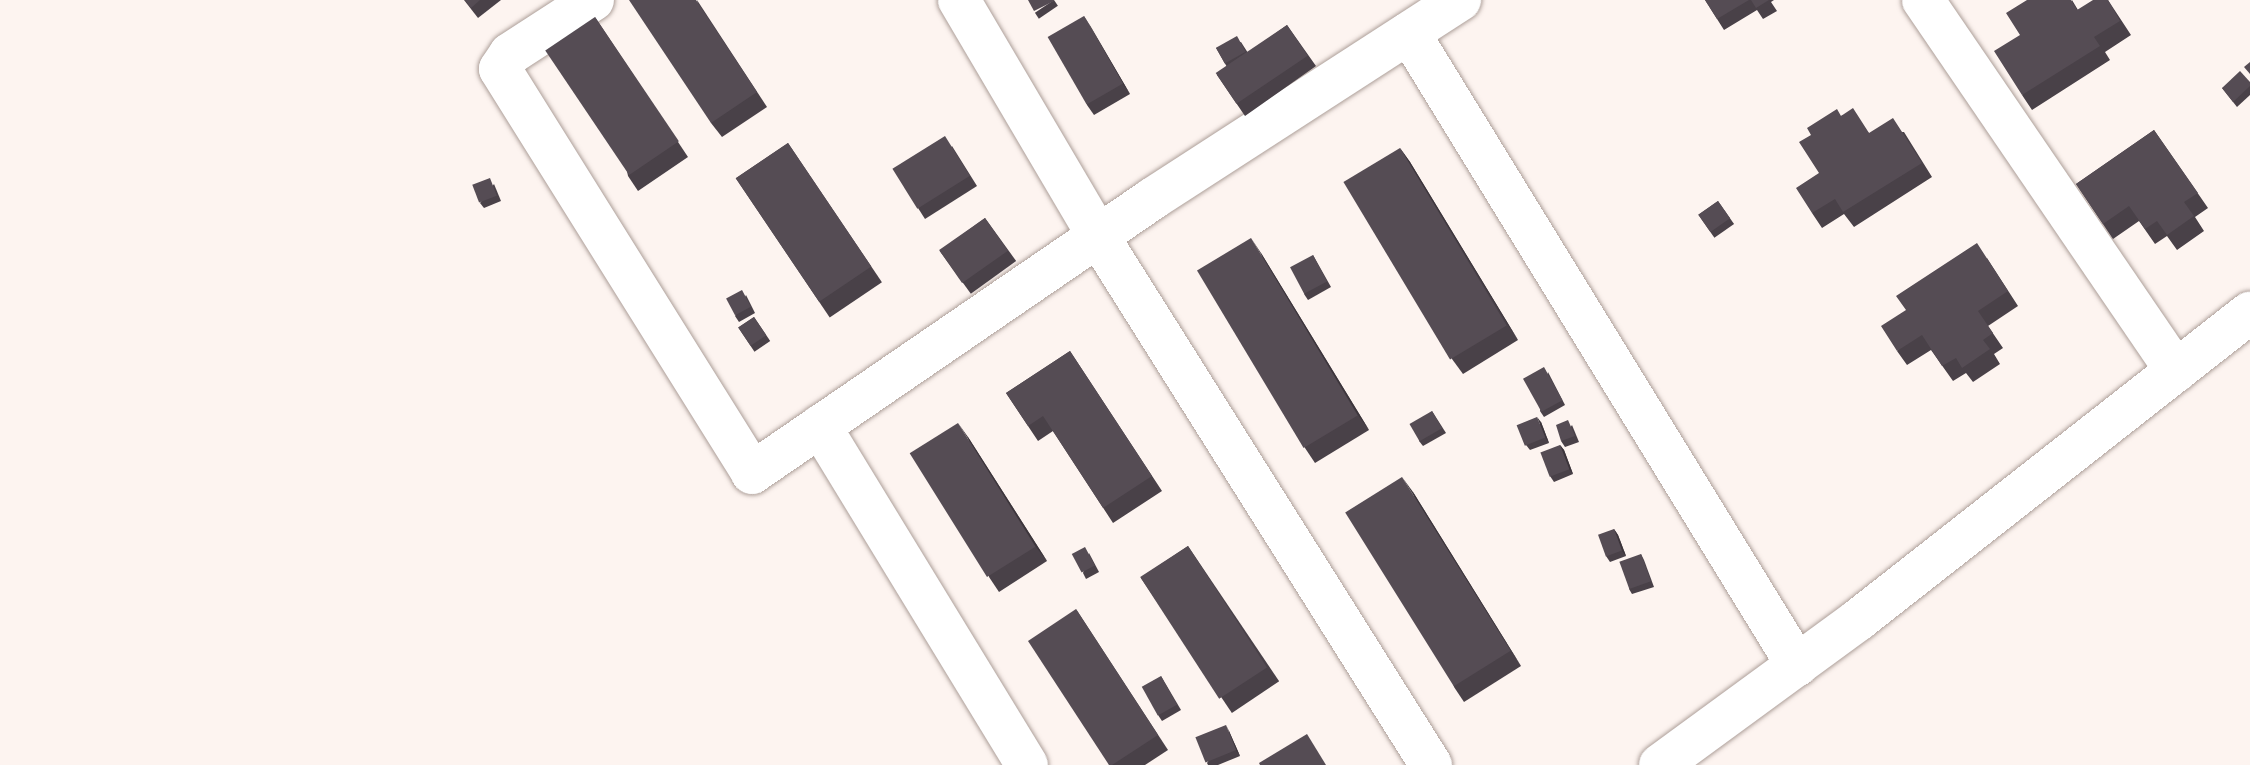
<!DOCTYPE html>
<style>
body{margin:0}
#map{position:relative;width:2250px;height:765px;overflow:hidden;background:#fdf4f0;font-family:Helvetica,sans-serif}
div>[style]{position:absolute}
.roads{filter:drop-shadow(0 0 2px #ad9f99) drop-shadow(0 0 2px #ad9f99)}
.minor>*{height:42px;margin:-21px;padding:0 21px;transform-origin:21px;border-radius:21px;background:#fff}
.wall>*{inset:0;background:#494148;transform-origin:0 0}
.shaded-wall>*{inset:0;background:#3c353b}
.building>*{inset:0;background:#554c54;transform-origin:0 0}
span{translate:-50% -50%;white-space:nowrap;text-align:center;line-height:1.15;-webkit-text-stroke:8px #fff;paint-order:stroke}
</style>
<div id="map">
<div class="roads">
<div class="minor">
<i style="left:593px;top:0;width:99px;rotate:147deg"></i>
<i style="left:510px;top:54px;width:18px;rotate:124deg"></i>
<i style="left:500px;top:69px;width:476px;rotate:58deg"></i>
<i style="left:752px;top:473px;width:485px;rotate:-34.4deg"></i>
<i style="left:1152px;top:199px;width:367px;rotate:-32.9deg"></i>
<i style="left:959px;top:0;width:274px;rotate:59.5deg"></i>
<i style="left:1098px;top:236px;width:625px;rotate:57.81deg"></i>
<i style="left:1923px;top:0;width:449px;rotate:55.7deg"></i>
<i style="left:1409px;top:33px;width:742px;rotate:58.45deg"></i>
<i style="left:820px;top:426px;width:397px;rotate:58.6deg"></i>
<i style="left:1660px;top:765px;width:245px;rotate:-36.2deg"></i>
<i style="left:1858px;top:620px;width:498px;rotate:-38.1deg"></i>
</div>
</div>
<div class="wall">
<i style="clip-path:polygon(464px 0,501px 0,478px 18px)"></i>
<i style="clip-path:polygon(697px 0,767px 107px,722px 137px,711px 123px)"></i>
<i style="left:1054px;top:0;width:7px;height:23px;rotate:56deg"></i>
<i style="clip-path:polygon(1705px 0,1774px 0,1771px 2px,1777px 11px,1763px 19px,1757px 10px,1724px 30px)"></i>
<i style="clip-path:polygon(2072px 0,2078px 10px,2108px 0,2131px 35px,2105px 52px,2110px 60px,2032px 110px,2022px 95px)"></i>
<i style="clip-path:polygon(1084px 16px,1130px 94px,1094px 115px,1087px 105px)"></i>
<i style="clip-path:polygon(595px 17px,688px 157px,638px 191px,628px 176px)"></i>
<i style="clip-path:polygon(1287px 25px,1316px 66px,1245px 116px,1217px 75px,1227px 67px,1216px 48px,1241px 42px,1248px 53px)"></i>
<i style="clip-path:polygon(2250px 82px,2250px 95px,2237px 107px,2222px 88px)"></i>
<i style="clip-path:polygon(1842px 115px,1869px 133px,1904px 132px,1932px 177px,1854px 227px,1844px 214px,1822px 228px,1812px 213px,1819px 173px)"></i>
<i style="clip-path:polygon(2154px 130px,2208px 208px,2195px 217px,2204px 231px,2177px 250px,2167px 236px,2155px 244px,2139px 221px,2113px 239px,2076px 184px)"></i>
<i style="left:788px;top:143px;width:168px;height:63px;rotate:56deg"></i>
<i style="clip-path:polygon(952px 146px,977px 186px,925px 219px,918px 208px)"></i>
<i style="clip-path:polygon(1400px 148px,1410px 162px,1518px 340px,1463px 374px,1452px 359px)"></i>
<i style="clip-path:polygon(494px 184px,501px 201px,484px 208px,480px 203px)"></i>
<i style="left:1718px;top:201px;width:28px;height:24px;rotate:55deg"></i>
<i style="left:985px;top:218px;width:53px;height:56px;rotate:54deg"></i>
<i style="clip-path:polygon(1261px 253px,1369px 430px,1315px 463px,1305px 448px)"></i>
<i style="clip-path:polygon(1313px 255px,1331px 287px,1308px 300px,1304px 294px)"></i>
<i style="clip-path:polygon(1987px 258px,2018px 306px,1988px 326px,2003px 348px,1994px 354px,2000px 364px,1973px 382px,1966px 373px,1953px 381px,1931px 350px,1907px 365px,1897px 351px)"></i>
<i style="clip-path:polygon(746px 295px,755px 313px,739px 322px,735px 316px)"></i>
<i style="left:754px;top:317px;width:29px;height:19px;rotate:56deg"></i>
<i style="clip-path:polygon(1070px 351px,1162px 491px,1113px 523px,1053px 431px,1038px 441px,1006px 393px)"></i>
<i style="clip-path:polygon(1548px 372px,1565px 405px,1544px 417px,1540px 411px)"></i>
<i style="clip-path:polygon(1432px 411px,1446px 433px,1423px 446px,1419px 441px)"></i>
<i style="clip-path:polygon(1541px 422px,1549px 443px,1530px 450px,1526px 445px)"></i>
<i style="clip-path:polygon(1572px 425px,1579px 442px,1565px 447px,1561px 441px)"></i>
<i style="clip-path:polygon(968px 437px,1047px 561px,999px 592px,989px 577px)"></i>
<i style="clip-path:polygon(1560px 445px,1564px 450px,1573px 474px,1554px 482px,1550px 476px)"></i>
<i style="clip-path:polygon(1413px 492px,1521px 666px,1464px 702px,1454px 687px)"></i>
<i style="clip-path:polygon(1614px 529px,1618px 535px,1626px 556px,1610px 562px,1606px 556px)"></i>
<i style="left:1188px;top:546px;width:163px;height:57px;rotate:56deg"></i>
<i style="clip-path:polygon(1089px 553px,1099px 572px,1086px 579px,1083px 573px)"></i>
<i style="clip-path:polygon(1641px 554px,1644px 560px,1654px 587px,1632px 594px,1629px 589px)"></i>
<i style="clip-path:polygon(1076px 609px,1168px 750px,1145px 765px,1109px 765px)"></i>
<i style="clip-path:polygon(1161px 676px,1181px 710px,1162px 721px,1158px 715px)"></i>
<i style="clip-path:polygon(1229px 731px,1240px 756px,1218px 765px,1208px 765px,1207px 763px)"></i>
</div>
<div class="shaded-wall">
<i style="clip-path:polygon(1084px 16px,1091px 27px,1130px 94px,1123px 84px)"></i>
<i style="clip-path:polygon(1400px 148px,1410px 162px,1518px 340px,1508px 325px)"></i>
<i style="clip-path:polygon(1251px 238px,1261px 253px,1369px 430px,1358px 415px)"></i>
<i style="clip-path:polygon(1537px 417px,1541px 422px,1549px 443px,1545px 437px)"></i>
<i style="clip-path:polygon(958px 423px,968px 437px,1047px 561px,1036px 547px)"></i>
<i style="clip-path:polygon(1560px 445px,1564px 450px,1573px 474px,1569px 469px)"></i>
<i style="clip-path:polygon(1402px 477px,1413px 492px,1521px 666px,1511px 651px)"></i>
<i style="clip-path:polygon(1614px 529px,1618px 535px,1626px 556px,1622px 551px)"></i>
<i style="clip-path:polygon(1226px 725px,1229px 731px,1240px 756px,1236px 750px)"></i>
</div>
<div class="building">
<i style="clip-path:polygon(465px 0,480px 0,471px 8px)"></i>
<i style="clip-path:polygon(629px 0,696px 0,757px 92px,711px 123px)"></i>
<i style="clip-path:polygon(1028px 0,1054px 0,1054px 1px,1034px 11px)"></i>
<i style="clip-path:polygon(1705px 0,1749px 0,1717px 19px)"></i>
<i style="clip-path:polygon(1751px 0,1769px 0,1756px 8px)"></i>
<i style="clip-path:polygon(2027px 0,2071px 0,2077px 10px,2093px 0,2108px 0,2120px 21px,2094px 37px,2100px 46px,2022px 95px,1994px 51px,2020px 35px,2006px 13px)"></i>
<i style="left:1084px;top:16px;width:78px;height:42px;rotate:60deg"></i>
<i style="left:595px;top:17px;width:150px;height:60px;rotate:56deg"></i>
<i style="left:1287px;top:25px;width:37px;height:86px;rotate:56deg"></i>
<i style="left:1237px;top:36px;width:18px;height:24px;rotate:61deg"></i>
<i style="clip-path:polygon(2250px 62px,2250px 74px,2244px 67px)"></i>
<i style="clip-path:polygon(2240px 71px,2250px 82px,2250px 86px,2233px 102px,2222px 88px)"></i>
<i style="clip-path:polygon(1853px 108px,1869px 133px,1893px 118px,1922px 163px,1843px 212px,1835px 199px,1812px 213px,1796px 188px,1819px 173px,1799px 142px,1811px 135px,1807px 128px,1837px 109px,1841px 116px)"></i>
<i style="clip-path:polygon(2154px 130px,2198px 193px,2184px 202px,2194px 216px,2167px 235px,2157px 221px,2145px 229px,2129px 206px,2103px 224px,2076px 184px)"></i>
<i style="left:945px;top:136px;width:47px;height:62px;rotate:58deg"></i>
<i style="left:788px;top:143px;width:149px;height:63px;rotate:56deg"></i>
<i style="left:1400px;top:148px;width:207px;height:66px;rotate:59deg"></i>
<i style="left:490px;top:178px;width:19px;height:19px;rotate:69deg"></i>
<i style="left:1718px;top:201px;width:21px;height:24px;rotate:55deg"></i>
<i style="left:985px;top:218px;width:40px;height:56px;rotate:55deg"></i>
<i style="left:1251px;top:238px;width:207px;height:63px;rotate:59deg"></i>
<i style="clip-path:polygon(1977px 243px,2008px 291px,1978px 311px,1993px 333px,1983px 340px,1990px 349px,1962px 368px,1956px 358px,1942px 366px,1922px 335px,1897px 351px,1881px 326px,1906px 310px,1896px 296px)"></i>
<i style="left:1313px;top:255px;width:30px;height:26px;rotate:62deg"></i>
<i style="left:742px;top:290px;width:19px;height:18px;rotate:62deg"></i>
<i style="left:754px;top:317px;width:22px;height:19px;rotate:56deg"></i>
<i style="clip-path:polygon(1070px 351px,1152px 476px,1103px 508px,1043px 416px,1028px 426px,1006px 393px)"></i>
<i style="left:1544px;top:367px;width:38px;height:24px;rotate:61deg"></i>
<i style="left:1432px;top:411px;width:20px;height:26px;rotate:60deg"></i>
<i style="left:1537px;top:417px;width:22px;height:22px;rotate:68deg"></i>
<i style="clip-path:polygon(1568px 420px,1575px 436px,1561px 441px,1556px 425px)"></i>
<i style="left:958px;top:423px;width:146px;height:57px;rotate:58deg"></i>
<i style="left:1560px;top:445px;width:26px;height:21px;rotate:69deg"></i>
<i style="left:1402px;top:477px;width:205px;height:67px;rotate:58deg"></i>
<i style="left:1614px;top:529px;width:23px;height:17px;rotate:70deg"></i>
<i style="left:1188px;top:546px;width:145px;height:57px;rotate:57deg"></i>
<i style="left:1085px;top:547px;width:21px;height:15px;rotate:62deg"></i>
<i style="left:1641px;top:554px;width:29px;height:23px;rotate:70deg"></i>
<i style="clip-path:polygon(1076px 609px,1158px 735px,1112px 765px,1109px 765px,1028px 641px)"></i>
<i style="left:1161px;top:676px;width:33px;height:22px;rotate:61deg"></i>
<i style="left:1226px;top:725px;width:27px;height:33px;rotate:68deg"></i>
<i style="clip-path:polygon(1307px 734px,1326px 765px,1260px 765px,1259px 763px)"></i>
</div>
</div>
